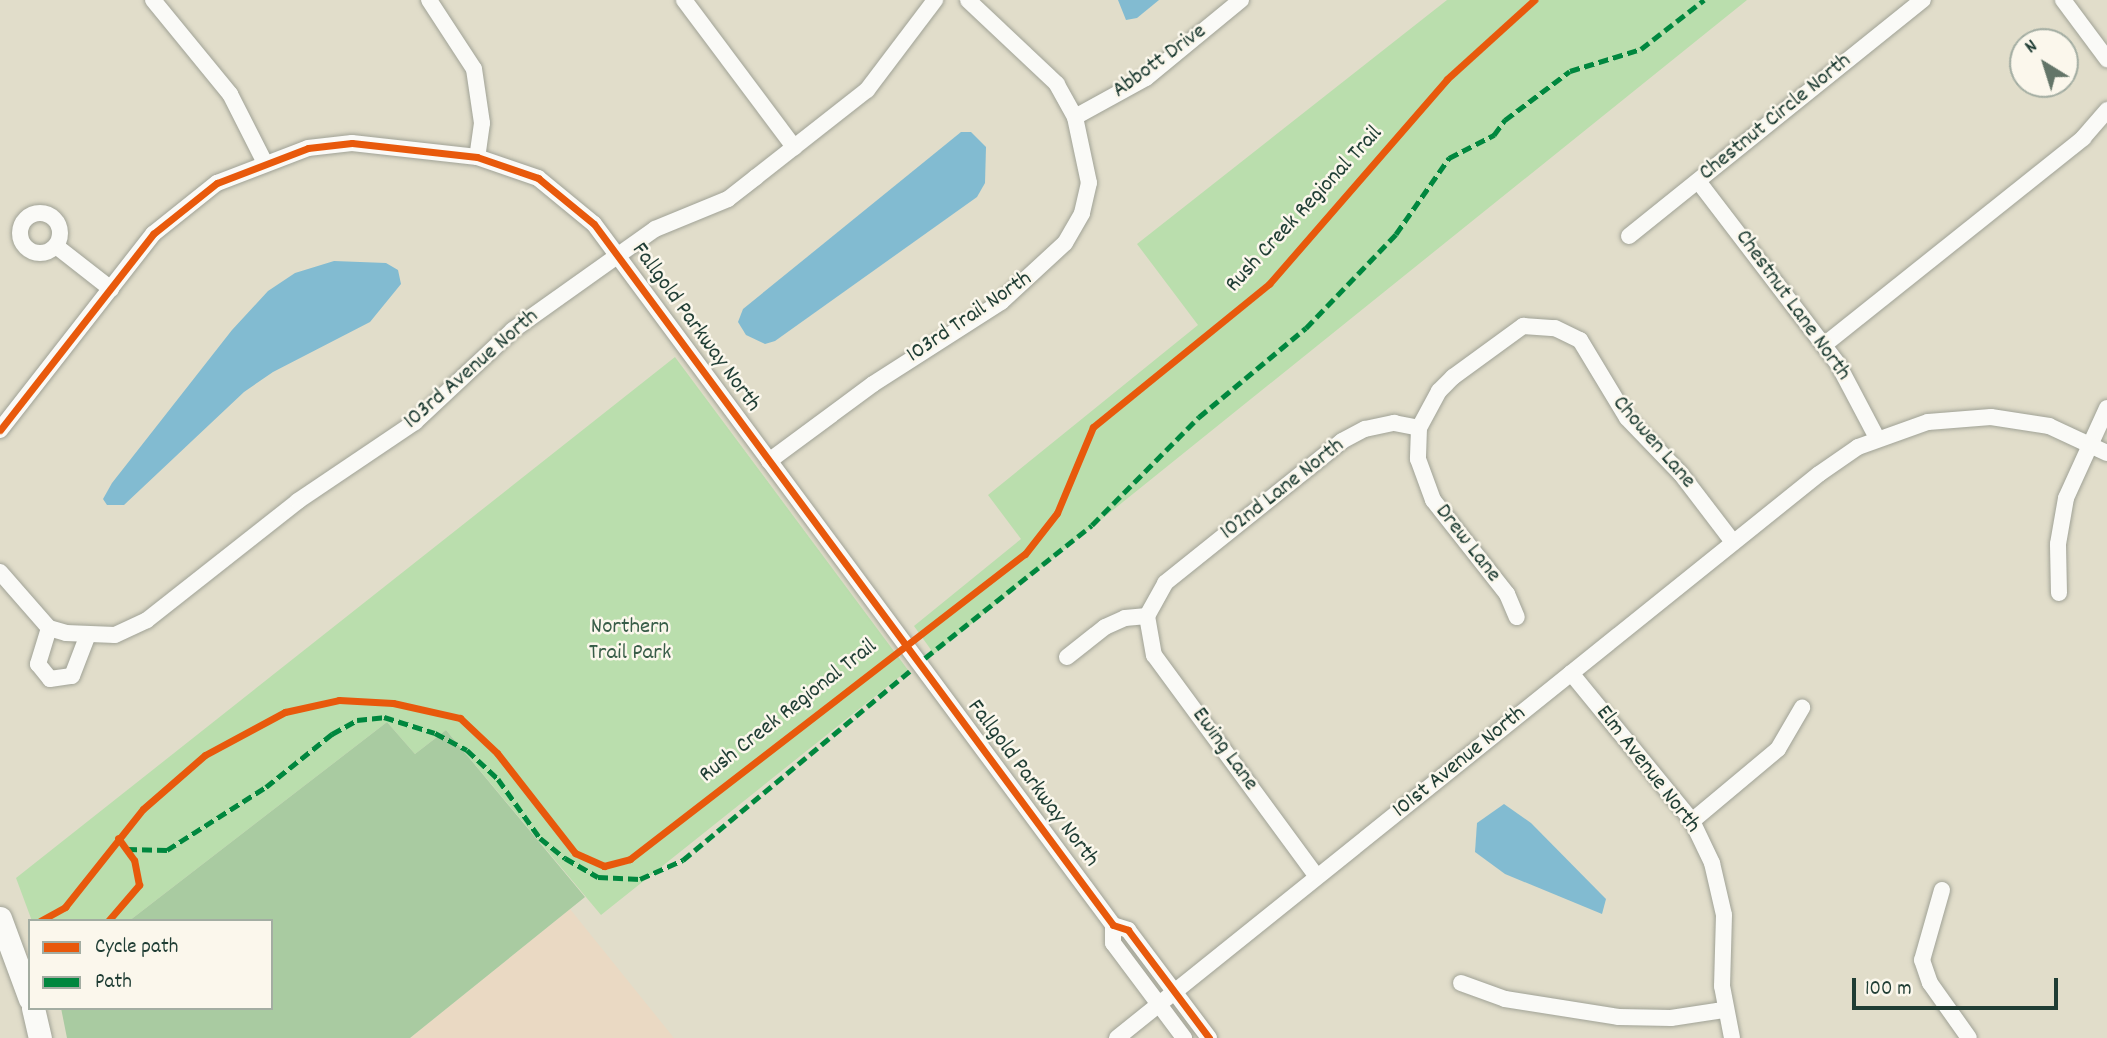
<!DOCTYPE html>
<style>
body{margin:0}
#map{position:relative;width:2107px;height:1038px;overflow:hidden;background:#e1ddca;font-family:Dekko,sans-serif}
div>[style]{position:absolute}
.built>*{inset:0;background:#ead9c3}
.green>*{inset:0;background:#badead}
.forest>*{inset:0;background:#a9cba1}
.water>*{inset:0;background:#82bbd1}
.roads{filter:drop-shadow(0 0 2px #a0a296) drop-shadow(0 0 2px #a0a296)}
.minor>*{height:16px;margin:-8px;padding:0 8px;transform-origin:8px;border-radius:8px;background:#fafaf7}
.minor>.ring{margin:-8px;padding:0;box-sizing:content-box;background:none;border:16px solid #fafaf7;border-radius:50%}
.secondary>*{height:23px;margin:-11.5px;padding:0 11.5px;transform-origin:11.5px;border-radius:11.5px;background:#fafaf7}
.quiet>*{height:5px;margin-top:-2.5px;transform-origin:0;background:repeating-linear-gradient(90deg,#00873e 0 10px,transparent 0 15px)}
.cycleway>*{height:7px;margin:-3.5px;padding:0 3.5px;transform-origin:3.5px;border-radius:3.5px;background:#e8590c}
span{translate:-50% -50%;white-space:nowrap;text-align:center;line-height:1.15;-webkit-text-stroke:5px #fbf7ec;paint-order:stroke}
.street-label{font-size:23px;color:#1f3d34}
.park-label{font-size:23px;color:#385d48}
.legend{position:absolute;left:28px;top:919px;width:245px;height:91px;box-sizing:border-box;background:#fbf7ec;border:2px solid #a3ada2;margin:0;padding:9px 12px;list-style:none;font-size:21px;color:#1f3d34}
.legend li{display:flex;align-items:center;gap:14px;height:35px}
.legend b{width:35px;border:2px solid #a3ada2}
.north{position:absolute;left:2009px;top:28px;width:70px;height:70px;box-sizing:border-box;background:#fbf7ec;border:2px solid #a3ada2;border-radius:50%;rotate:322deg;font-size:19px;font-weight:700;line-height:28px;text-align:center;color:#1f3d34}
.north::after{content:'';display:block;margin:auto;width:24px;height:32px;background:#637568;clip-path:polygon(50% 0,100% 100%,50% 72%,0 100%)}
.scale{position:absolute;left:1852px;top:978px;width:206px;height:32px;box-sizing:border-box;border:4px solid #1f3d34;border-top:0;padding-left:9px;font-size:21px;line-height:24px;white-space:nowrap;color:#1f3d34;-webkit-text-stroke:5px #fbf7ec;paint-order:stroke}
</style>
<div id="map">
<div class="built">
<i style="clip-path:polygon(570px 909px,674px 1038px,410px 1038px)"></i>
</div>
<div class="green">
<i style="clip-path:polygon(1447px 0,1747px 0,934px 654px,914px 626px,1021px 539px,988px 495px,1198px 325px,1137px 244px)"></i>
<i style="clip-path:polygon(675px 357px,908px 670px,601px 915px,446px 730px,415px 754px,387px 722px,129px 921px,32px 921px,16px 878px)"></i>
</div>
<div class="forest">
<i style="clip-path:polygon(387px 722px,415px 754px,446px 730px,585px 897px,410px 1038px,67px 1038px,61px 1008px,271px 1008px,271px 921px,129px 921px)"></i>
</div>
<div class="water">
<i style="clip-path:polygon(1118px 0,1159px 0,1137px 18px,1126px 20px)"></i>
<i style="clip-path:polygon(961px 132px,971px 132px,986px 147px,985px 183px,977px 197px,775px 341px,765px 344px,746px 335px,738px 322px,743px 309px)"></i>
<i style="clip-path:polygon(334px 261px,386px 263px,398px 270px,401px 284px,370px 322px,273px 372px,244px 392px,124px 505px,107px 505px,103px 499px,112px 483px,232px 330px,268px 291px,295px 273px)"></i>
<i style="clip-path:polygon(1504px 804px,1531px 823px,1606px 899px,1602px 914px,1505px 874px,1475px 852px,1477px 823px)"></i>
</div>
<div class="roads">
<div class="minor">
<i style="left:153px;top:0;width:122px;rotate:50.7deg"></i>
<i style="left:230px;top:94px;width:75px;rotate:63.1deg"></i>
<i style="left:429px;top:0;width:82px;rotate:56.9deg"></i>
<i style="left:474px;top:69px;width:55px;rotate:81.6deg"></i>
<i style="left:482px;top:123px;width:34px;rotate:98deg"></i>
<i style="left:684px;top:0;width:184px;rotate:53.2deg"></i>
<i style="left:2063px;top:0;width:74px;rotate:53.3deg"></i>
<i style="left:1075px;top:117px;width:81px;rotate:-28.8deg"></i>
<i style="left:1146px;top:78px;width:123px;rotate:-39.4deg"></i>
<i style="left:1698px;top:181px;width:230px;rotate:52.6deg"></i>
<i style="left:1838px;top:364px;width:84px;rotate:62.2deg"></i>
<i class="ring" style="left:20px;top:213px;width:24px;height:24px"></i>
<i style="left:1629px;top:236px;width:377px;rotate:-38.8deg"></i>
<i style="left:56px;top:246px;width:70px;rotate:38deg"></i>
<i style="left:1824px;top:345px;width:332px;rotate:-38.6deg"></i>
<i style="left:2083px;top:138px;width:37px;rotate:-49deg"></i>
<i style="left:1419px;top:428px;width:31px;rotate:92deg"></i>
<i style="left:1418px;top:459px;width:44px;rotate:69.9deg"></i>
<i style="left:1433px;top:500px;width:120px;rotate:51.8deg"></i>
<i style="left:1507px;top:594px;width:25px;rotate:67deg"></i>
<i style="left:0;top:430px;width:249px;rotate:-52deg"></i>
<i style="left:153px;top:234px;width:82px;rotate:-38.6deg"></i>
<i style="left:217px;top:183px;width:97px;rotate:-21deg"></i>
<i style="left:308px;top:148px;width:44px;rotate:-6.5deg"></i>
<i style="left:352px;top:143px;width:126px;rotate:6.4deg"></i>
<i style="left:477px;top:157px;width:65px;rotate:19deg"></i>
<i style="left:538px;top:178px;width:72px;rotate:39.4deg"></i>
<i style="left:594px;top:224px;width:872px;rotate:53.48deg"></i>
<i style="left:1113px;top:925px;width:16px;rotate:18deg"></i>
<i style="left:1128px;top:930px;width:135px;rotate:53.1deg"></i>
<i style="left:769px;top:461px;width:129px;rotate:-36.5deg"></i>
<i style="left:873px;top:384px;width:152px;rotate:-32.6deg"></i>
<i style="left:1001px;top:302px;width:87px;rotate:-42.7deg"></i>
<i style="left:1065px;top:243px;width:34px;rotate:-60deg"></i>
<i style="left:1082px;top:213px;width:31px;rotate:-77deg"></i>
<i style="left:1089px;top:183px;width:67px;rotate:-102deg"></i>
<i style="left:1075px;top:117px;width:38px;rotate:-119deg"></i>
<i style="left:1057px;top:84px;width:122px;rotate:-136.7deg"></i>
<i style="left:0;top:572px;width:74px;rotate:48.8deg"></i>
<i style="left:49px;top:628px;width:18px;rotate:16deg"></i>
<i style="left:66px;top:633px;width:49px;rotate:2.3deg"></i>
<i style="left:115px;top:635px;width:35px;rotate:-25deg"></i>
<i style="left:147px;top:620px;width:192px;rotate:-38.2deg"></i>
<i style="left:298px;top:501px;width:141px;rotate:-34deg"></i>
<i style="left:415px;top:422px;width:134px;rotate:-43.2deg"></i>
<i style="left:513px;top:330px;width:174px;rotate:-35.4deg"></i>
<i style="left:655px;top:229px;width:79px;rotate:-22.3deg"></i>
<i style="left:728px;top:199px;width:36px;rotate:-38deg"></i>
<i style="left:756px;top:177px;width:141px;rotate:-38.1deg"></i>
<i style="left:867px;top:90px;width:113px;rotate:-52.9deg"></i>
<i style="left:2059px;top:593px;width:49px;rotate:-91.2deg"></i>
<i style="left:2058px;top:544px;width:47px;rotate:-80.1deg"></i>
<i style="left:2066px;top:498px;width:99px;rotate:-65.5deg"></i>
<i style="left:1147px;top:616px;width:40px;rotate:80deg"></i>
<i style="left:1154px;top:655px;width:275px;rotate:53.7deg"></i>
<i style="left:49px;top:628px;width:38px;rotate:107deg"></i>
<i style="left:38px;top:664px;width:19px;rotate:51deg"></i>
<i style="left:50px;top:679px;width:22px;rotate:-8deg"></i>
<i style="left:72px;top:676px;width:42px;rotate:-69deg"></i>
<i style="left:1067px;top:657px;width:48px;rotate:-38.3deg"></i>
<i style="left:1105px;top:627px;width:22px;rotate:-24deg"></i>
<i style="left:1125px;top:618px;width:22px;rotate:-5deg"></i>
<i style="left:1147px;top:616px;width:38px;rotate:-61deg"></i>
<i style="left:1165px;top:583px;width:227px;rotate:-38.7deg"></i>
<i style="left:1342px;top:441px;width:26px;rotate:-28deg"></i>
<i style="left:1365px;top:429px;width:30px;rotate:-12deg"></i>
<i style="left:1394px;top:423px;width:25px;rotate:11deg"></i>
<i style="left:1419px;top:428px;width:42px;rotate:-61.6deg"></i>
<i style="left:1439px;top:391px;width:20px;rotate:-45deg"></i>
<i style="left:1453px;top:377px;width:87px;rotate:-36.1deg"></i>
<i style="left:1523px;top:326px;width:32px;rotate:4deg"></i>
<i style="left:1555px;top:328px;width:28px;rotate:26deg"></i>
<i style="left:1580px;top:340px;width:91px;rotate:58.9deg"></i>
<i style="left:1627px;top:418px;width:78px;rotate:46deg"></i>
<i style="left:1681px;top:474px;width:86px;rotate:52.6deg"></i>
<i style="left:1571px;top:673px;width:191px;rotate:50.7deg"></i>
<i style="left:1692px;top:821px;width:47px;rotate:64.5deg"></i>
<i style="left:1712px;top:863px;width:53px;rotate:77deg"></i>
<i style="left:1724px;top:915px;width:71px;rotate:91.6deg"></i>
<i style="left:1722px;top:986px;width:53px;rotate:79.1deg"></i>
<i style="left:1692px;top:821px;width:112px;rotate:-39.9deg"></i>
<i style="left:1778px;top:749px;width:48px;rotate:-59.7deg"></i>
<i style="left:1942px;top:890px;width:73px;rotate:105.9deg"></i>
<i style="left:1922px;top:960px;width:24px;rotate:71deg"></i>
<i style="left:1930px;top:983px;width:67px;rotate:54.7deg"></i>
<i style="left:1113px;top:925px;width:18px;rotate:90deg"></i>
<i style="left:1113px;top:943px;width:119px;rotate:53.2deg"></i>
<i style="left:1461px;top:983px;width:47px;rotate:20deg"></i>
<i style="left:1505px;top:999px;width:115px;rotate:9deg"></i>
<i style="left:1619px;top:1017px;width:52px;rotate:1.1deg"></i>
<i style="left:1671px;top:1018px;width:53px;rotate:-8.7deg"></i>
<i style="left:1117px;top:1038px;width:900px;rotate:-38.78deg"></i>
<i style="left:1819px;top:474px;width:47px;rotate:-34.7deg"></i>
<i style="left:1858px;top:447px;width:74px;rotate:-19.7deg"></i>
<i style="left:1928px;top:422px;width:63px;rotate:-4.5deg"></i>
<i style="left:1991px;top:417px;width:59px;rotate:8.8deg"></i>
<i style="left:2049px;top:426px;width:64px;rotate:25deg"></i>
</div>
<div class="secondary">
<i style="left:0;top:918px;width:86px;rotate:69.7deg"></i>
<i style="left:33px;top:1008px;width:31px;rotate:77deg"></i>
</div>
</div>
<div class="quiet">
<i style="left:925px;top:658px;width:213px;rotate:-38.5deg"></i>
<i style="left:1092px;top:525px;width:152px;rotate:-45.3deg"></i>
<i style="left:1199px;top:417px;width:139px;rotate:-39.8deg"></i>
<i style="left:1306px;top:328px;width:130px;rotate:-46.2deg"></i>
<i style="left:1396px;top:234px;width:93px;rotate:-55.1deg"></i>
<i style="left:1449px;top:158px;width:51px;rotate:-27.1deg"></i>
<i style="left:1494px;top:135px;width:19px;rotate:-54deg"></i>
<i style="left:1505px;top:120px;width:81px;rotate:-37deg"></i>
<i style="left:1570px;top:71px;width:74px;rotate:-17.2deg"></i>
<i style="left:1641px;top:49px;width:80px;rotate:-37.9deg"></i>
<i style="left:127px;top:849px;width:40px;rotate:1.4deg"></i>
<i style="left:167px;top:850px;width:117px;rotate:-32.5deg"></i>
<i style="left:266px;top:787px;width:85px;rotate:-38.8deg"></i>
<i style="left:332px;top:734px;width:29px;rotate:-29deg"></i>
<i style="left:357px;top:720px;width:27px;rotate:-6deg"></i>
<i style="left:384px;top:717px;width:53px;rotate:17.4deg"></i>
<i style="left:435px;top:733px;width:36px;rotate:28deg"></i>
<i style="left:467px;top:750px;width:42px;rotate:43.1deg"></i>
<i style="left:498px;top:779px;width:72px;rotate:54.6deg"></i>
<i style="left:540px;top:838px;width:32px;rotate:39deg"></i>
<i style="left:565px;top:858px;width:38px;rotate:30deg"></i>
<i style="left:598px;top:877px;width:42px;rotate:2.7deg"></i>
<i style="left:640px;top:879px;width:47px;rotate:-23.8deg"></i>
<i style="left:683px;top:860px;width:297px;rotate:-39.8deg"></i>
</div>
<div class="cycleway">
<i style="left:0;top:430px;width:249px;rotate:-52deg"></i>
<i style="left:153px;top:234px;width:82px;rotate:-38.6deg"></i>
<i style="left:217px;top:183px;width:97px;rotate:-21deg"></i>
<i style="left:308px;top:148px;width:44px;rotate:-6.5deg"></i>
<i style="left:352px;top:143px;width:126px;rotate:6.4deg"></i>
<i style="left:477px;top:157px;width:65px;rotate:19deg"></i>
<i style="left:538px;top:178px;width:72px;rotate:39.4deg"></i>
<i style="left:594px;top:224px;width:872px;rotate:53.48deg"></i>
<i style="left:1113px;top:925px;width:16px;rotate:18deg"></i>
<i style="left:1128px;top:930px;width:135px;rotate:53.1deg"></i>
<i style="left:40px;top:921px;width:29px;rotate:-29deg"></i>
<i style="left:65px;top:907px;width:125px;rotate:-51.5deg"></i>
<i style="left:143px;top:809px;width:82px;rotate:-41.1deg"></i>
<i style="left:205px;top:755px;width:91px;rotate:-28.3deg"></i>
<i style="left:285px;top:712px;width:55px;rotate:-12.5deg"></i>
<i style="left:339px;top:700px;width:54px;rotate:3.2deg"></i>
<i style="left:393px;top:703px;width:69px;rotate:12.6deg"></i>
<i style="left:460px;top:718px;width:51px;rotate:43.4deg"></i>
<i style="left:497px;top:753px;width:127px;rotate:52deg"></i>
<i style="left:575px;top:853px;width:32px;rotate:24deg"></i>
<i style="left:604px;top:866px;width:27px;rotate:-15deg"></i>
<i style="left:630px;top:859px;width:499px;rotate:-37.7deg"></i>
<i style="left:1025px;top:554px;width:52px;rotate:-52deg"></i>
<i style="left:1057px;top:513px;width:93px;rotate:-67.3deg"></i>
<i style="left:1093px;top:427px;width:227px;rotate:-39.1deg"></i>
<i style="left:1269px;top:284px;width:271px;rotate:-49deg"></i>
<i style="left:1447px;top:79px;width:118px;rotate:-42.2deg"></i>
<i style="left:108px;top:921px;width:48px;rotate:-49.3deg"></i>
<i style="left:139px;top:885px;width:25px;rotate:-101deg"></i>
<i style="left:134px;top:860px;width:27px;rotate:-126deg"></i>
</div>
<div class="street-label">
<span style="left:1160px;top:62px;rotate:-36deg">Abbott Drive</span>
<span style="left:1776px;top:118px;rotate:-39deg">Chestnut Circle North</span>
<span style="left:1305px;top:210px;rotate:-47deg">Rush Creek Regional Trail</span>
<span style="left:1792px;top:306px;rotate:54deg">Chestnut Lane North</span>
<span style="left:970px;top:318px;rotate:-34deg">103rd Trail North</span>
<span style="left:695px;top:328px;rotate:54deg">Fallgold Parkway North</span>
<span style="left:472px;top:370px;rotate:-41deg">103rd Avenue North</span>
<span style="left:1653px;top:443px;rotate:49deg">Chowen Lane</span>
<span style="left:1283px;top:490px;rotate:-38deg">102nd Lane North</span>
<span style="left:1467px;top:544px;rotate:52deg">Drew Lane</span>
<span style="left:789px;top:712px;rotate:-38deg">Rush Creek Regional Trail</span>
<span style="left:1224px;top:750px;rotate:54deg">Ewing Lane</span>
<span style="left:1460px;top:763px;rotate:-39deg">101st Avenue North</span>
<span style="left:1647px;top:770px;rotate:52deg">Elm Avenue North</span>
<span style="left:1032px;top:784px;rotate:53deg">Fallgold Parkway North</span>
</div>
<div class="park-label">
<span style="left:630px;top:641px">Northern<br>Trail Park</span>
</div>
<ul class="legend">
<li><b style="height:9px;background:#e8590c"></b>Cycle path</li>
<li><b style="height:9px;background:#00873e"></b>Path</li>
</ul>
<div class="north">N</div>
<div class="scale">100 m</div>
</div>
